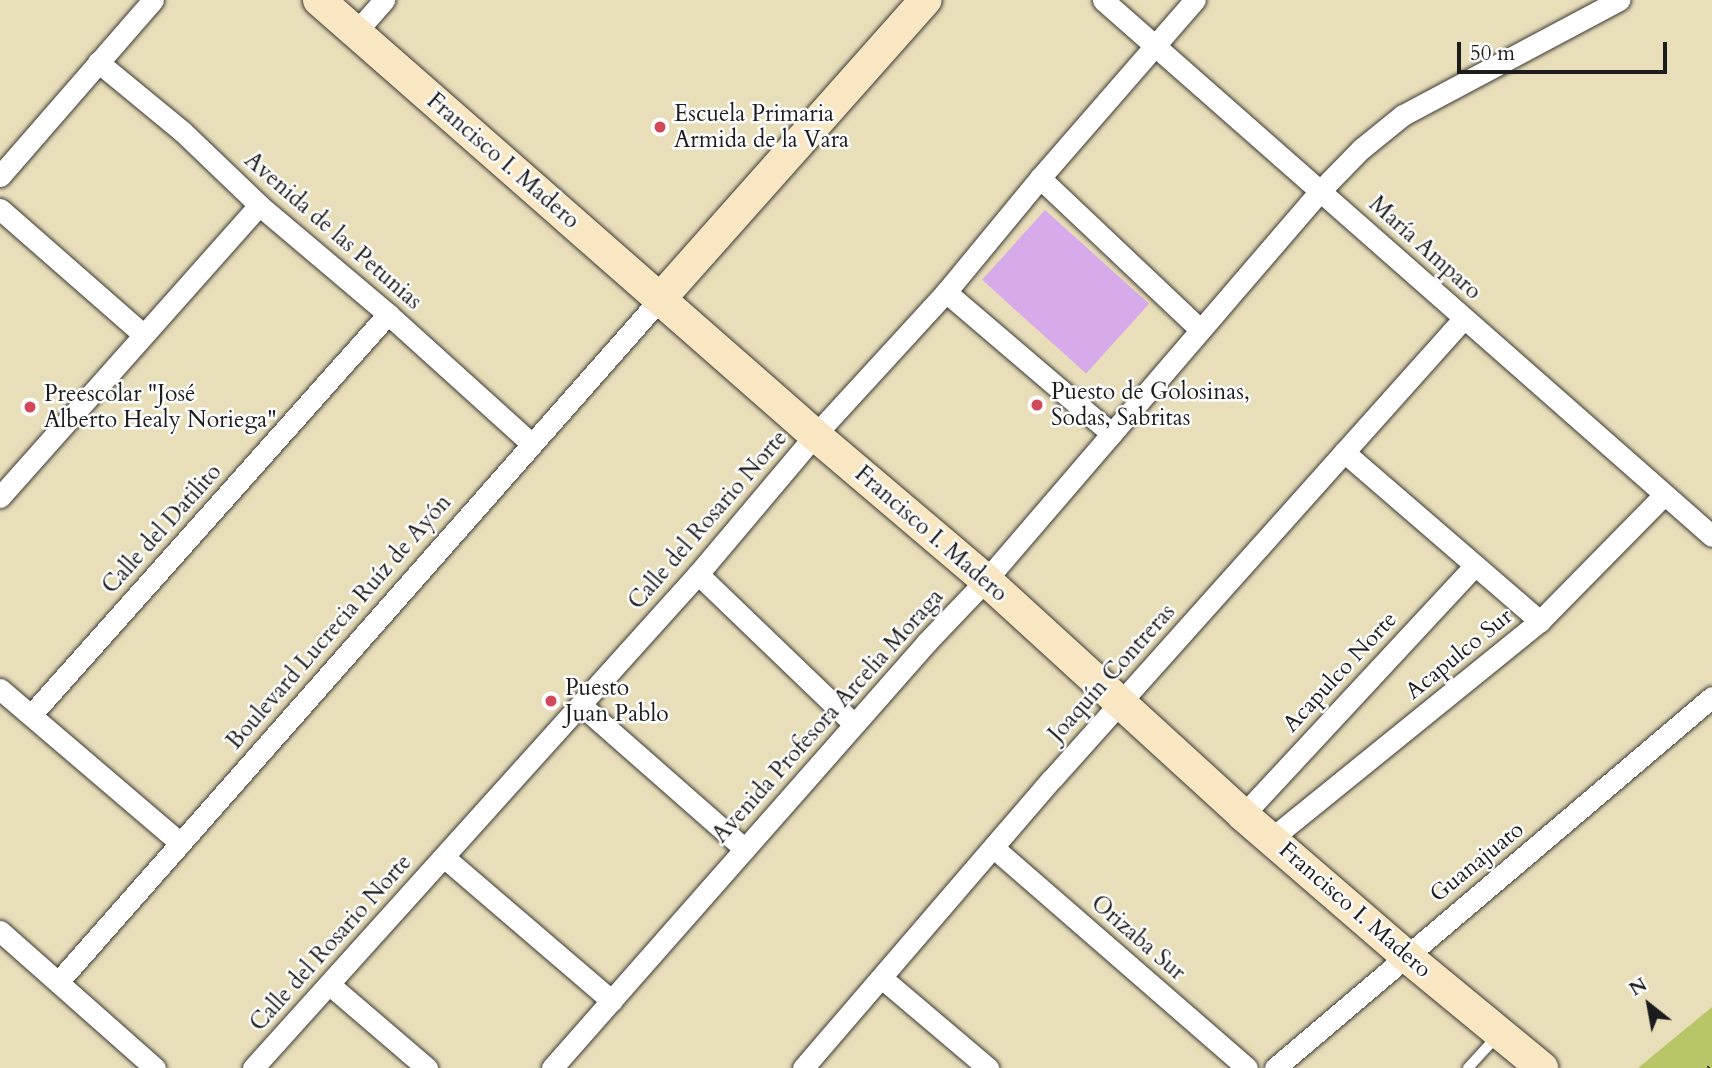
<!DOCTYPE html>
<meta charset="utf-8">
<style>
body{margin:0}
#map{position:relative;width:1712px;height:1068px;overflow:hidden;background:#e9deba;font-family:Cardo,serif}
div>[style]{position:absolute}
.green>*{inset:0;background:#b8c668}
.building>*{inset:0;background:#d7aaea;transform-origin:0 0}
.path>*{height:4.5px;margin-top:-2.25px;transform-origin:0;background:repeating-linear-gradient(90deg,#3b3934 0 2px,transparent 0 7px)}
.roads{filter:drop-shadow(0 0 2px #3b3934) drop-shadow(0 0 2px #3b3934)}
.lane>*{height:10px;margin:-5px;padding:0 5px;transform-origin:5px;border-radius:5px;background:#fff}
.street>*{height:21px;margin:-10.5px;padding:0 10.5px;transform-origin:10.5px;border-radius:10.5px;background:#fff}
.secondary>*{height:32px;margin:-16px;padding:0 16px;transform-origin:16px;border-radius:16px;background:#f9e7c3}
.dots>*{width:19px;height:19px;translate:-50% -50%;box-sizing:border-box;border:4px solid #fff;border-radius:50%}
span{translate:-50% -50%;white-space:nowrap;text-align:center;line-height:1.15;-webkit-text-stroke:5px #fff;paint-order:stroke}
.poi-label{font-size:23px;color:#1c1c1c}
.left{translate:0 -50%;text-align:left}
.street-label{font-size:23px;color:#1c1c1c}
.north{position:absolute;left:1614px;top:970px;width:70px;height:70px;-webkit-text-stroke:5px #fff;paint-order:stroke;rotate:329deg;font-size:19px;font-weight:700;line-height:28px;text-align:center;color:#1c1c1c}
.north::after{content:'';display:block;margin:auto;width:24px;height:32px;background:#1c1c1c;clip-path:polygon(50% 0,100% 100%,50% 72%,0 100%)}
.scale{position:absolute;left:1457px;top:42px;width:210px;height:32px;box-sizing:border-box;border:4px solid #1c1c1c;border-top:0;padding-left:9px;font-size:21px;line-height:24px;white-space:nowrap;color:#1c1c1c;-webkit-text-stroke:5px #fff;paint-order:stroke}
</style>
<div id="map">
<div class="green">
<i style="clip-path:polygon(1712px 1007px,1712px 1068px,1638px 1068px)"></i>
</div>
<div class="building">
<i style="left:1045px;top:210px;width:140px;height:94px;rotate:42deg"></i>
</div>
<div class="path">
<i style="left:1708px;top:1068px;width:5px;rotate:-37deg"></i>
</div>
<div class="roads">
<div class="lane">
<i style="left:1468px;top:1068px;width:46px;rotate:-47.6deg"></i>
</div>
<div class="street">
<i style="left:1103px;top:0;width:811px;rotate:41.35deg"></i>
<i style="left:356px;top:32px;width:43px;rotate:-48.8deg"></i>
<i style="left:98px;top:62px;width:110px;rotate:39.5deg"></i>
<i style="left:183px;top:132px;width:105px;rotate:43.8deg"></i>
<i style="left:259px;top:205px;width:169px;rotate:40.2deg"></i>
<i style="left:388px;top:314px;width:193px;rotate:42.1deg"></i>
<i style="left:0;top:176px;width:233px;rotate:-49deg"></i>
<i style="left:1040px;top:178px;width:221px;rotate:43.4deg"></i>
<i style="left:0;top:209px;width:191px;rotate:41.2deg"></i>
<i style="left:946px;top:292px;width:218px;rotate:40.5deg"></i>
<i style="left:1344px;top:452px;width:259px;rotate:40.8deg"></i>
<i style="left:0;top:497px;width:390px;rotate:-48.4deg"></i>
<i style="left:698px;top:574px;width:216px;rotate:43.9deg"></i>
<i style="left:0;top:689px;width:237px;rotate:40.5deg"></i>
<i style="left:581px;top:705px;width:218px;rotate:41.3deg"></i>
<i style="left:31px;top:715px;width:537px;rotate:-48.32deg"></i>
<i style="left:1243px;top:815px;width:341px;rotate:-47.1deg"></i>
<i style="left:1272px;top:838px;width:345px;rotate:-39deg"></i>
<i style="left:1540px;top:621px;width:177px;rotate:-45.5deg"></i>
<i style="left:994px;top:848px;width:335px;rotate:41deg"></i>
<i style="left:444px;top:857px;width:221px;rotate:40.6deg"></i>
<i style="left:0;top:931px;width:207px;rotate:41.5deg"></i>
<i style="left:883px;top:979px;width:138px;rotate:40.3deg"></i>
<i style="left:59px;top:981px;width:909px;rotate:-48.61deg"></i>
<i style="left:330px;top:985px;width:128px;rotate:40.6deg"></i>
<i style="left:253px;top:1068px;width:665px;rotate:-47.99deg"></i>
<i style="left:698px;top:574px;width:182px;rotate:-49.9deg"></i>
<i style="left:815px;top:435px;width:194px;rotate:-47.5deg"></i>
<i style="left:946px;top:292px;width:148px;rotate:-50.5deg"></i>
<i style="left:1040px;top:178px;width:236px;rotate:-49deg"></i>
<i style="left:552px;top:1068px;width:568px;rotate:-48.64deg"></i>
<i style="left:927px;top:642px;width:86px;rotate:-46.4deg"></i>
<i style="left:986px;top:580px;width:513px;rotate:-49.35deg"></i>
<i style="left:1320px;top:191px;width:59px;rotate:-45.7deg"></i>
<i style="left:1361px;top:149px;width:54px;rotate:-39deg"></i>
<i style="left:1403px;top:115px;width:245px;rotate:-28deg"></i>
<i style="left:803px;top:1068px;width:381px;rotate:-49.3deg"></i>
<i style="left:1052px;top:779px;width:618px;rotate:-48.21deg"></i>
<i style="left:1275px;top:1068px;width:573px;rotate:-40.33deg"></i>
</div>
<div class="secondary">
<i style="left:319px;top:0;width:660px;rotate:41.25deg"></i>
<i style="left:815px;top:435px;width:224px;rotate:40.3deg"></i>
<i style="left:986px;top:580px;width:348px;rotate:42.4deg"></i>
<i style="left:1243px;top:815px;width:214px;rotate:40.8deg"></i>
<i style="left:1405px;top:955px;width:178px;rotate:39.5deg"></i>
<i style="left:660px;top:299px;width:400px;rotate:-48.4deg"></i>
</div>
</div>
<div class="dots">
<i style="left:660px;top:127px;background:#d1495b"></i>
<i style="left:1037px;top:405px;background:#d1495b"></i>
<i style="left:30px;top:407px;background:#d1495b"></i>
<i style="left:551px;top:701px;background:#d1495b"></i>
</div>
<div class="poi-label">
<span class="left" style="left:674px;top:127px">Escuela Primaria<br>Armida de la Vara</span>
<span class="left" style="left:1051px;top:405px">Puesto de Golosinas,<br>Sodas, Sabritas</span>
<span class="left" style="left:44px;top:407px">Preescolar "José<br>Alberto Healy Noriega"</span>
<span class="left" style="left:565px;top:701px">Puesto<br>Juan Pablo</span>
</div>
<div class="street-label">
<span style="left:503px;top:161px;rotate:41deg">Francisco I. Madero</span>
<span style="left:333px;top:231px;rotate:41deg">Avenida de las Petunias</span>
<span style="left:1425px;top:248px;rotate:42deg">María Amparo</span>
<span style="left:708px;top:520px;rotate:-49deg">Calle del Rosario Norte</span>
<span style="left:162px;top:529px;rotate:-48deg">Calle del Datilito</span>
<span style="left:931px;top:534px;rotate:41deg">Francisco I. Madero</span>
<span style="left:339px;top:622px;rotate:-49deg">Boulevard Lucrecia Ruíz de Ayón</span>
<span style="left:1459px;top:654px;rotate:-39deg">Acapulco Sur</span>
<span style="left:1340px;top:672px;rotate:-47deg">Acapulco Norte</span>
<span style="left:1112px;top:673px;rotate:-48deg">Joaquín Contreras</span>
<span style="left:828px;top:716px;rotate:-48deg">Avenida Profesora Arcelia Moraga</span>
<span style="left:1477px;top:862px;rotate:-39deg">Guanajuato</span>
<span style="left:1355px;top:910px;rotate:41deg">Francisco I. Madero</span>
<span style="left:1138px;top:938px;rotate:41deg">Orizaba Sur</span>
<span style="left:331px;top:943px;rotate:-48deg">Calle del Rosario Norte</span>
</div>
<div class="north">N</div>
<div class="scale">50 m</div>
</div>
